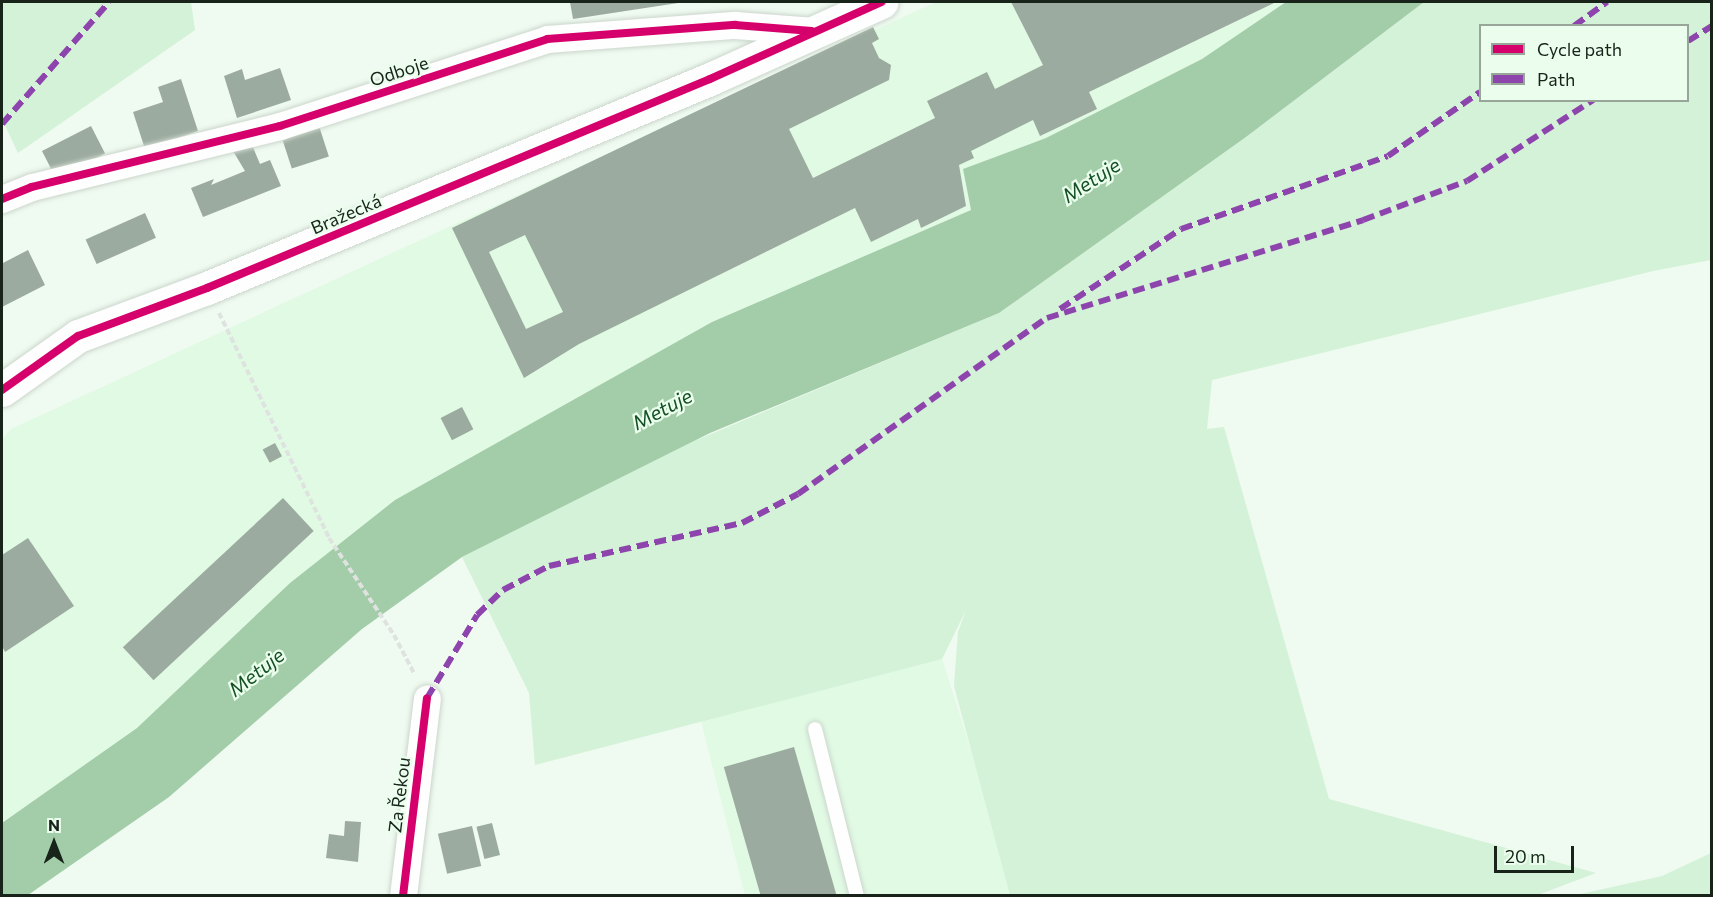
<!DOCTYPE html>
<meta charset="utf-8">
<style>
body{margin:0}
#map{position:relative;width:1713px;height:897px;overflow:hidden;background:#effaf0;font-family:Commissioner,sans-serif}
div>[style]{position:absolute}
.built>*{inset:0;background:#e1fae4}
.green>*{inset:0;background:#d3f2d7}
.water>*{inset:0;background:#a3cda9}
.building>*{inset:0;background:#9cab9f;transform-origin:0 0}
.path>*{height:4px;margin-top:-2px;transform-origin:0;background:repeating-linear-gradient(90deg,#dfe3e0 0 6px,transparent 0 9px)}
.roads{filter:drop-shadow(0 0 2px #cbd6cc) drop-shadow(0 0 2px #cbd6cc)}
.lane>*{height:14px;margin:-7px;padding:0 7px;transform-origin:7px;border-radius:7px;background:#fdfefd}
.street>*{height:27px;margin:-13.5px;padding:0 13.5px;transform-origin:13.5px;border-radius:13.5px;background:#fdfefd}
.secondary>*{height:33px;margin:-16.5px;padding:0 16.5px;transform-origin:16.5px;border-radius:16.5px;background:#fdfefd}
.quiet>*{height:6px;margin-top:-3px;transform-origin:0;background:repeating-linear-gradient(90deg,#8e44ad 0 12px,transparent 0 18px)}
.cycleway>*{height:8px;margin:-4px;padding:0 4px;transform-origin:4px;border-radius:4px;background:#d6006c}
span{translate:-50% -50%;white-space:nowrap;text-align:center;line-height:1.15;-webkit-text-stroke:4.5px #ebfeed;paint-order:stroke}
.street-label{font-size:18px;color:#18231a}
.water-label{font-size:20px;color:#145024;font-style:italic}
.frame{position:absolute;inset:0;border:3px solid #18231a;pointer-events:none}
.legend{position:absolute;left:1479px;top:24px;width:210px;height:78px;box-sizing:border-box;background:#ebfeed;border:2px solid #97a699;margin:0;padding:8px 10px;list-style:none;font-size:18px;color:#18231a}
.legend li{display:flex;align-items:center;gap:12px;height:30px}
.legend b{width:30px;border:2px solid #97a699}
.north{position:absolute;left:24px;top:813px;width:60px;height:60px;-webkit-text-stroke:4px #ebfeed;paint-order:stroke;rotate:0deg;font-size:16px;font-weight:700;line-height:24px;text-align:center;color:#18231a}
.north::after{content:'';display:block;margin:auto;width:21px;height:27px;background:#18231a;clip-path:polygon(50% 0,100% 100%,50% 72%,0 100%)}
.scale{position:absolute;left:1494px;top:846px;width:80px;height:27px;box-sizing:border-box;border:3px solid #18231a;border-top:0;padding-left:8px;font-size:18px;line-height:21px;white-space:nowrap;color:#18231a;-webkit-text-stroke:4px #ebfeed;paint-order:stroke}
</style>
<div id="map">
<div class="built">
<i style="clip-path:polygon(936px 2px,1286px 2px,1202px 59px,1046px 138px,963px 169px,971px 210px,712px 322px,395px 500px,290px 583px,137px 728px,2px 823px,2px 439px,11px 429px)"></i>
<i style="clip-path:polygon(942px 659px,1017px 895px,745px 895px,701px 721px)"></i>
</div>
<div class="green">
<i style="clip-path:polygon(2px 2px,191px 2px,195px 30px,18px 153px,2px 119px)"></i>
<i style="clip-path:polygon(evenodd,1424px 2px,1711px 2px,1711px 260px,1653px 271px,1212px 380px,1207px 429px,1224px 427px,1329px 799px,1596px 873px,1535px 896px,1010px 895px,954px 686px,958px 632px,966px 610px,942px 659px,535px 765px,529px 693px,462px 557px,692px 442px,999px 313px,1246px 137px,1424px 2px,1480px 26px,1688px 26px,1688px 100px,1480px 100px,1480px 26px)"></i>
<i style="clip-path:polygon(1711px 853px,1711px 895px,1576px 895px,1662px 876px)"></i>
</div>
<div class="water">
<i style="clip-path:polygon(1286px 2px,1424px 2px,1246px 137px,999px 313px,710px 433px,462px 557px,362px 629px,169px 797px,28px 895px,2px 895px,2px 823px,137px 728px,290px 583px,395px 500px,712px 322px,971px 210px,963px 169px,1046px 138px,1202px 59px)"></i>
</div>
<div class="building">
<i style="clip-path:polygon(570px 2px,678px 2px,678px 3px,573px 19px)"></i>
<i style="clip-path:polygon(evenodd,1011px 2px,1276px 2px,1089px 92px,1097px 109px,1040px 136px,1033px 120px,971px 151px,974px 158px,959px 165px,966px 206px,921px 228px,918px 219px,871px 242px,855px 208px,579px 344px,524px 378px,452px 228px,873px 27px,879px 39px,872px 43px,879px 58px,891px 65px,889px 80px,789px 129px,813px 178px,935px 118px,927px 101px,987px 72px,995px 89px,1043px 65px,1011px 2px,525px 235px,563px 312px,526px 329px,489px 252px,525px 235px)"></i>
<i style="clip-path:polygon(280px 68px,291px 100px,237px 118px,224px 76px,242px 69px,245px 80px)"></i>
<i style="clip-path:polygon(181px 79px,198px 131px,145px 149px,133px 112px,163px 102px,158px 87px)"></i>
<i style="left:91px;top:126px;width:31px;height:55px;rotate:63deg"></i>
<i style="left:319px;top:126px;width:32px;height:39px;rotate:72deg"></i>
<i style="clip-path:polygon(252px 145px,260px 164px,270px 160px,281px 186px,203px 217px,191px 188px,214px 179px,211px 185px,245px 171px,233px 151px)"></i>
<i style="left:145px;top:213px;width:27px;height:65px;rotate:66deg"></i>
<i style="clip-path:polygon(28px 250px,45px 285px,2px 307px,2px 259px,3px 263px)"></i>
<i style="left:462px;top:407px;width:25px;height:24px;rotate:63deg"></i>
<i style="left:275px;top:443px;width:15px;height:14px;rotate:62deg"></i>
<i style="left:283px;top:498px;width:45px;height:219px;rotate:47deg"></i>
<i style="clip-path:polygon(28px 538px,74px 606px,5px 652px,2px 646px,2px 555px)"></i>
<i style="left:794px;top:747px;width:155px;height:73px;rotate:74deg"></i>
<i style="clip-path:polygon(345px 821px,361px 822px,358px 862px,326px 858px,329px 834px,344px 836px)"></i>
<i style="left:492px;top:823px;width:33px;height:16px;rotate:76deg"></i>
<i style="left:472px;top:826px;width:41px;height:35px;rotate:77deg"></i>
</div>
<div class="path">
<i style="left:219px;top:313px;width:250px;rotate:63.9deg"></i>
<i style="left:329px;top:538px;width:117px;rotate:56.2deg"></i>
<i style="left:394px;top:635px;width:45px;rotate:62.3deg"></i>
</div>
<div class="roads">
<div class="lane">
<i style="left:815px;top:729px;width:172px;rotate:75.9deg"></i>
</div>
<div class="street">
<i style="left:2px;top:199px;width:32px;rotate:-22deg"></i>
<i style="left:32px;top:187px;width:255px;rotate:-13.8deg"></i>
<i style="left:280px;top:126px;width:281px;rotate:-18deg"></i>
<i style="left:547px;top:39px;width:189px;rotate:-4.3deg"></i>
<i style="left:735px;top:25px;width:80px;rotate:4.3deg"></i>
<i style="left:403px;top:896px;width:199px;rotate:-83.1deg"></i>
</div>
<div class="secondary">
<i style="left:2px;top:390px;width:93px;rotate:-35.4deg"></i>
<i style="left:78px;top:336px;width:138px;rotate:-20.4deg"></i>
<i style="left:207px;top:288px;width:545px;rotate:-22.56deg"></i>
<i style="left:710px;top:79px;width:188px;rotate:-24.2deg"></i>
</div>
</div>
<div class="quiet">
<i style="left:1574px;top:26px;width:41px;rotate:-36deg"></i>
<i style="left:1688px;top:41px;width:28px;rotate:-32deg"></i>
<i style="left:2px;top:124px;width:162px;rotate:-48.7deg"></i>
<i style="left:1060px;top:309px;width:145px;rotate:-33.5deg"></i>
<i style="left:1181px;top:229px;width:219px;rotate:-19.4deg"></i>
<i style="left:1388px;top:156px;width:112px;rotate:-34.8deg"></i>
<i style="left:427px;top:698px;width:97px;rotate:-58.9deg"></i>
<i style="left:477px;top:615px;width:36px;rotate:-44deg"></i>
<i style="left:503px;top:590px;width:52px;rotate:-27.6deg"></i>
<i style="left:549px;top:566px;width:198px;rotate:-12.6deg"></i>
<i style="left:742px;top:523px;width:63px;rotate:-27.4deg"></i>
<i style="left:798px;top:494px;width:305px;rotate:-35.3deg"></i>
<i style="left:1047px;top:318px;width:331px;rotate:-17.2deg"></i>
<i style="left:1363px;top:220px;width:111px;rotate:-20.6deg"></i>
<i style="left:1467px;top:181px;width:150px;rotate:-32.7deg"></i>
</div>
<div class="cycleway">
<i style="left:2px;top:199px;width:32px;rotate:-22deg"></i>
<i style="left:32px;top:187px;width:255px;rotate:-13.8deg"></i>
<i style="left:280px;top:126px;width:281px;rotate:-18deg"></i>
<i style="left:547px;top:39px;width:189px;rotate:-4.3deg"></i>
<i style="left:735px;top:25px;width:77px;rotate:4.5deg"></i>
<i style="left:2px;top:390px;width:93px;rotate:-35.4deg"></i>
<i style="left:78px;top:336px;width:138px;rotate:-20.4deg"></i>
<i style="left:207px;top:288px;width:545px;rotate:-22.56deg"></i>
<i style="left:710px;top:79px;width:188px;rotate:-24.2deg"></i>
<i style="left:403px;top:896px;width:199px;rotate:-83.1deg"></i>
</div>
<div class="street-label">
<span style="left:399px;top:71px;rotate:-18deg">Odboje</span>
<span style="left:346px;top:214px;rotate:-23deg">Bražecká</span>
<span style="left:399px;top:795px;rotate:-83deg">Za Řekou</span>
</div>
<div class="water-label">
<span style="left:1091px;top:180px;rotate:-33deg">Metuje</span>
<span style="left:662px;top:409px;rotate:-28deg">Metuje</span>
<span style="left:256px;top:672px;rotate:-38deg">Metuje</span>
</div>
<div class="frame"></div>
<ul class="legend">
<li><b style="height:8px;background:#d6006c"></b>Cycle path</li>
<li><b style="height:8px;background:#8e44ad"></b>Path</li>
</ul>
<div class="north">N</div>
<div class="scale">20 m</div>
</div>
